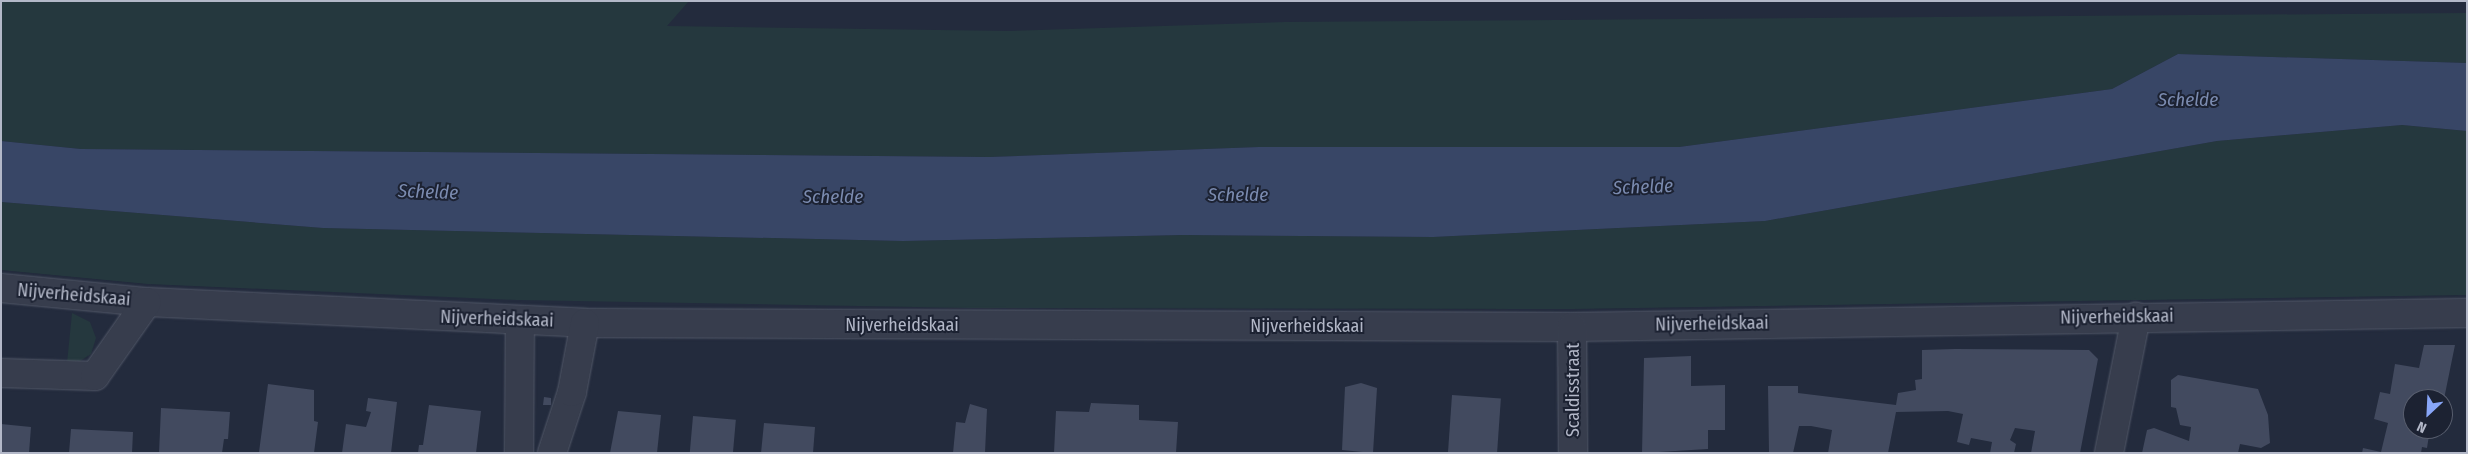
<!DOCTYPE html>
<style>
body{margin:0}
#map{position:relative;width:2468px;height:454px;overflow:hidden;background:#232b3d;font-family:"Fira Sans Condensed",sans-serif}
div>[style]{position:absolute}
.green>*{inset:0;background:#25383e}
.water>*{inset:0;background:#384666}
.building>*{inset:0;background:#424a5f;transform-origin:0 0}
.roads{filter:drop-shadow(0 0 1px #525868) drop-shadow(0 0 1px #525868)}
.street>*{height:28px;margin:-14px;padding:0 14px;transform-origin:14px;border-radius:14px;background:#373d4d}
span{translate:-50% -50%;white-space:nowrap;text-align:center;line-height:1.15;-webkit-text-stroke:4px #1c2232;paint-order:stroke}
.street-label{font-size:18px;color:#b3b8c8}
.water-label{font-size:19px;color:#7b8bb0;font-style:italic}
.frame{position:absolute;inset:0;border:2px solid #b3b8c8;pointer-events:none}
.north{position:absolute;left:2403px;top:389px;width:50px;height:50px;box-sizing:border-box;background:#1c2232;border:1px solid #585e6e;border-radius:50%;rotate:205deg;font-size:14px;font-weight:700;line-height:20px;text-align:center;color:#b3b8c8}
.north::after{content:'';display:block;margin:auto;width:18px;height:22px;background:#88a6f8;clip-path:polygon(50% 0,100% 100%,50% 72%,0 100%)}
</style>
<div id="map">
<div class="green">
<i style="clip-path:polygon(1px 1px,689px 1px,667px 26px,1009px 31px,1285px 22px,2467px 13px,2467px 63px,2178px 54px,2112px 89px,1679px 147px,1259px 147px,989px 157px,81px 149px,1px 141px)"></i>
<i style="clip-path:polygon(2402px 125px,2467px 131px,2467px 295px,1573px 309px,969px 308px,517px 300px,148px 284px,1px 270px,1px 202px,323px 228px,903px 241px,1184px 235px,1433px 237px,1765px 221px,2217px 141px)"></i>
<i style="clip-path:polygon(72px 313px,90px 322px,96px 338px,91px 354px,77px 363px,67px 363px)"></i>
</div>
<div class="water">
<i style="clip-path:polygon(2178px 54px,2467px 63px,2467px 131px,2402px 125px,2217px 141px,1765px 221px,1433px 237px,1183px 235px,903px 241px,323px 228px,1px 202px,1px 141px,81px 149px,989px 157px,1259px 147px,1679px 147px,2112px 89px)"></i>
</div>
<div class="building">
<i style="clip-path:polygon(2424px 345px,2455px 345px,2444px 399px,2413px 399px,2413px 429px,2430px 429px,2427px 448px,2422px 447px,2421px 453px,2362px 453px,2363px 448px,2381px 452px,2388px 423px,2374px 419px,2380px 392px,2390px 394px,2395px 364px,2419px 368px)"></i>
<i style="clip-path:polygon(1955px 349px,2089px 350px,2098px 359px,2080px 453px,2031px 453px,2035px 431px,2015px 428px,2010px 440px,2016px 444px,2014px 453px,1990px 453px,1992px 442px,1971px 438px,1969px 445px,1957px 442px,1963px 414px,1948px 411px,1896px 412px,1888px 453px,1828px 453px,1832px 430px,1811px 426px,1799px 426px,1793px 453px,1769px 453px,1768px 386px,1798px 386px,1798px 393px,1896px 405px,1898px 393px,1916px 390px,1915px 380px,1922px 379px,1922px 350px)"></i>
<i style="clip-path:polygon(1691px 356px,1691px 386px,1725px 385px,1725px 430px,1708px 430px,1708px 449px,1642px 453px,1644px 358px)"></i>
<i style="clip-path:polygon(2178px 375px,2258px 389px,2268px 415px,2270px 443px,2261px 448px,2240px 444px,2238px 453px,2142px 453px,2147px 430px,2154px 428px,2189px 441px,2191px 427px,2180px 425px,2176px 408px,2171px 407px,2171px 380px)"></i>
<i style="clip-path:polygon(1361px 383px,1377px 388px,1373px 453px,1342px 450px,1345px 387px)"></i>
<i style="clip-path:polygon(268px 384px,314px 390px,314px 421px,318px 422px,314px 453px,259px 452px)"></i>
<i style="left:1452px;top:395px;width:49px;height:58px;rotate:4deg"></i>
<i style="clip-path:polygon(544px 397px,551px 398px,551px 405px,543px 405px)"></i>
<i style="clip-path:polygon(368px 398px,397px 402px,391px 453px,342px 453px,346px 424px,366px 427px,371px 412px,366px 411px)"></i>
<i style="clip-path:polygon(1091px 403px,1139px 405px,1139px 420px,1178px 422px,1176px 453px,1054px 453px,1056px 411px,1089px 412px)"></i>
<i style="clip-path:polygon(970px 404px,987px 409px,985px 453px,953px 453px,956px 422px,965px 423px)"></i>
<i style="clip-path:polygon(429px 405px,481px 411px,476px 453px,418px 453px,419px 445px,423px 445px)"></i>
<i style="clip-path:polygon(161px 408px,230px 412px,228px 439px,224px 439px,222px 453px,159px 453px)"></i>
<i style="clip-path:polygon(618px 411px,661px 415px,657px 453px,610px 453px)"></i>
<i style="left:693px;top:416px;width:43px;height:37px;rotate:5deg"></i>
<i style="clip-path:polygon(764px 423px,815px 427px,813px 453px,761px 453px)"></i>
<i style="clip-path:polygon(1px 424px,31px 427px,29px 453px,1px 453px)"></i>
<i style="clip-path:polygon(71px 429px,133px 432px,132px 453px,69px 453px)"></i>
</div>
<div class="roads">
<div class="street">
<i style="left:1px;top:288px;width:147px;rotate:5.5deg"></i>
<i style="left:147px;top:302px;width:439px;rotate:2.7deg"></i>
<i style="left:585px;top:323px;width:987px;rotate:0.23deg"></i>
<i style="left:1572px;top:327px;width:895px;rotate:-0.9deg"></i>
<i style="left:1572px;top:327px;width:126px;rotate:89.5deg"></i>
<i style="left:1px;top:373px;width:94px;rotate:1.8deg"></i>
<i style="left:95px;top:376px;width:90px;rotate:-54.9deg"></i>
<i style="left:519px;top:453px;width:132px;rotate:-89.6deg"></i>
<i style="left:552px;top:453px;width:64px;rotate:-71.8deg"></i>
<i style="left:572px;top:392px;width:70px;rotate:-79.3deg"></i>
<i style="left:2109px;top:453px;width:139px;rotate:-78.8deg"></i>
</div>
</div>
<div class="street-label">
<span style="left:74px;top:295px;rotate:5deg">Nijverheidskaai</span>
<span style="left:2117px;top:317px;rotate:-1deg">Nijverheidskaai</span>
<span style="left:497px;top:319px;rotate:2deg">Nijverheidskaai</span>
<span style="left:1712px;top:324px;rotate:-1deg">Nijverheidskaai</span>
<span style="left:902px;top:325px">Nijverheidskaai</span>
<span style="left:1307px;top:326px">Nijverheidskaai</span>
<span style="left:1573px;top:390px;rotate:-90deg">Scaldisstraat</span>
</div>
<div class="water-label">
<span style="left:2188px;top:100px">Schelde</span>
<span style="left:1643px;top:187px;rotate:-2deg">Schelde</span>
<span style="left:428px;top:192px;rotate:2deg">Schelde</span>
<span style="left:1238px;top:195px">Schelde</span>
<span style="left:833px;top:197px">Schelde</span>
</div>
<div class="frame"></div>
<div class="north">N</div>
</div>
